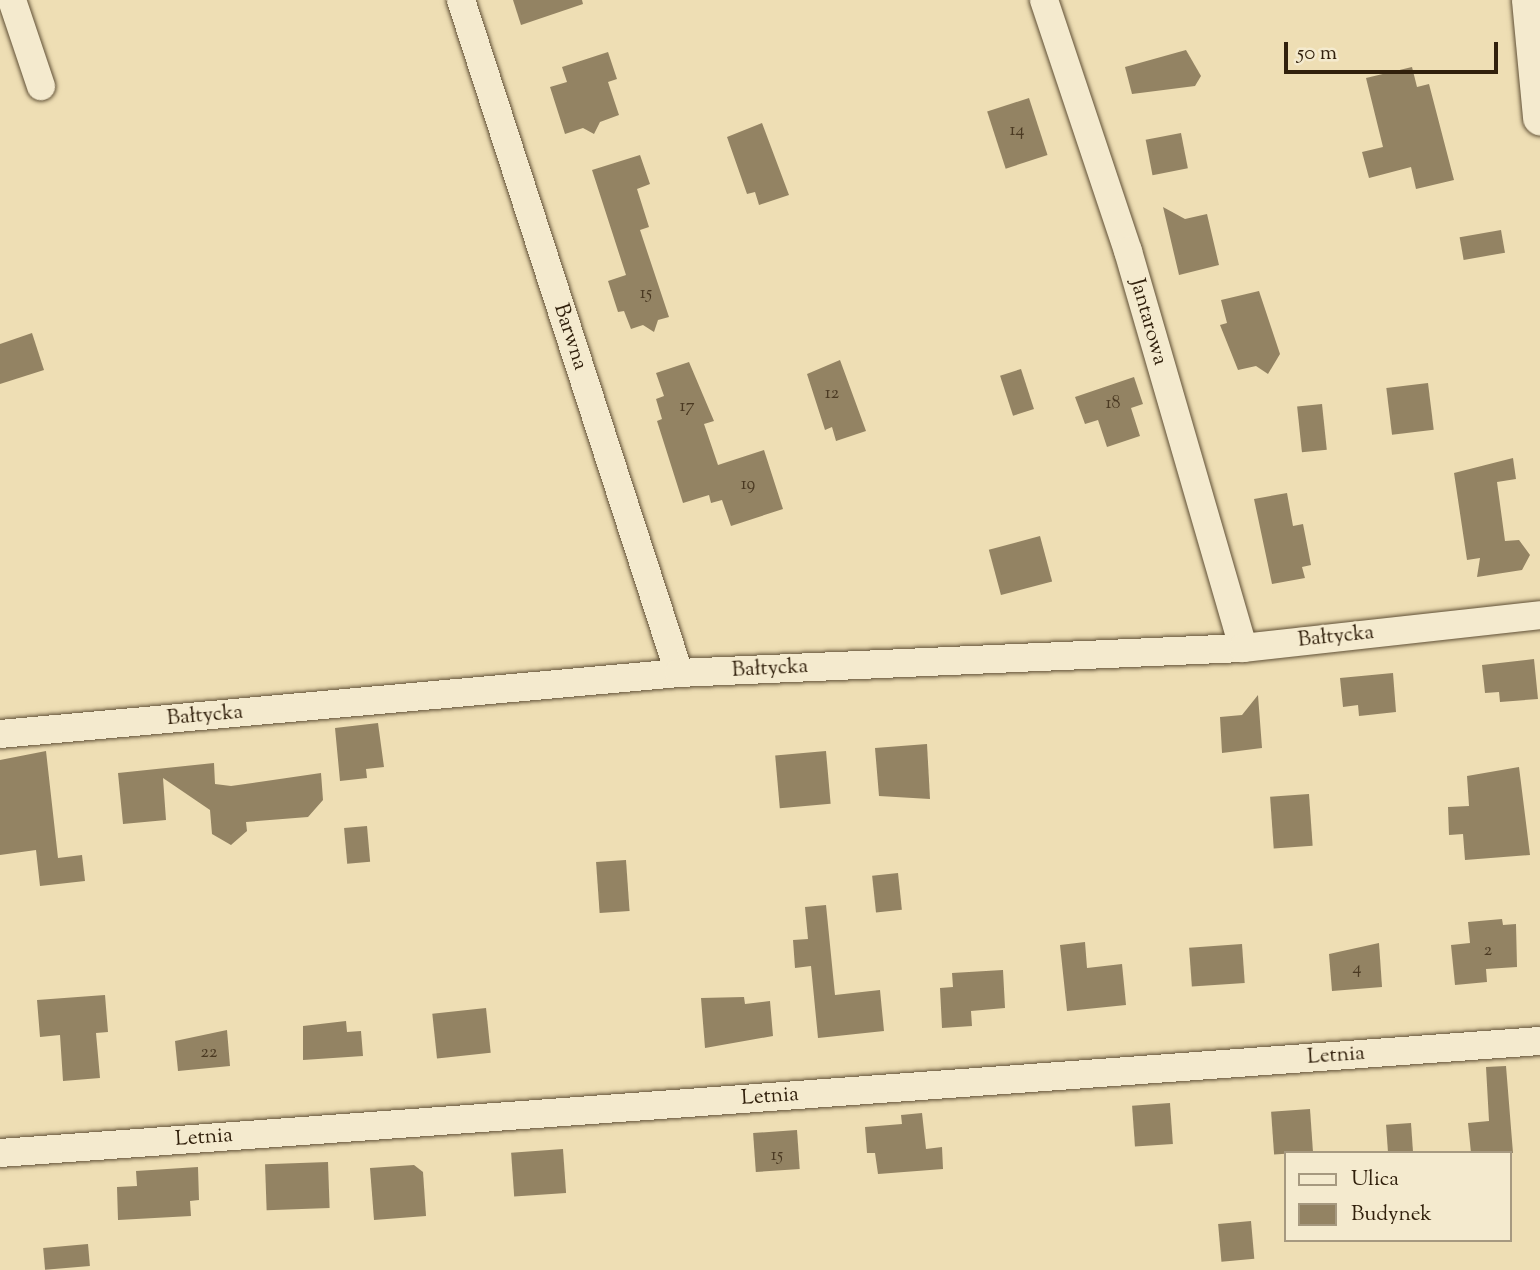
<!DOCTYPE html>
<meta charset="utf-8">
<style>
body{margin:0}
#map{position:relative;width:1540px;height:1270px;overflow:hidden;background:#eedeb4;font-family:"Sorts Mill Goudy",serif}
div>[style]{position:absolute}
.building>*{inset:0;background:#938363;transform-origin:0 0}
.roads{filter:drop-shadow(0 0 2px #605036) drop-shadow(0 0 2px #605036)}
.minor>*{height:28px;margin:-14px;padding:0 14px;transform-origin:14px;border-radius:14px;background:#f4eace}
.tertiary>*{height:35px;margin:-17.5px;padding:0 17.5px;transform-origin:17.5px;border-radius:17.5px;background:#f4eace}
span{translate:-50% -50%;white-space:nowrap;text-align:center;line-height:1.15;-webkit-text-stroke:5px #f4eace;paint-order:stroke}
.number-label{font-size:18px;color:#4a3922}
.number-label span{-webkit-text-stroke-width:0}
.street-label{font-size:21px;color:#31200c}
.legend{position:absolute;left:1284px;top:1151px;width:228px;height:91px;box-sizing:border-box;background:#f4eace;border:2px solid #a69980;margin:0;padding:9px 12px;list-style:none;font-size:21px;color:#31200c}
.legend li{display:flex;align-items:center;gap:14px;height:35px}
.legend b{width:35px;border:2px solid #a69980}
.scale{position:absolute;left:1284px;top:42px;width:214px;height:32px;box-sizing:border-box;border:4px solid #31200c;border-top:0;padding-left:9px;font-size:21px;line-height:24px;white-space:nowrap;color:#31200c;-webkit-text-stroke:5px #f4eace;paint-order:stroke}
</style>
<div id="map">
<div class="building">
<i style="clip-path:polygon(513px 0,582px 0,583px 4px,521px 25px)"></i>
<i style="clip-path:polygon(1186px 50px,1201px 76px,1195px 86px,1132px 94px,1125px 67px)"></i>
<i style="clip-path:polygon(608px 52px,617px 79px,608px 82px,619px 115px,600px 122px,594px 134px,583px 128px,565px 134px,550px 87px,567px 82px,562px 67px)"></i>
<i style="clip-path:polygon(1412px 67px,1417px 87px,1429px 84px,1454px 180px,1416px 189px,1411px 167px,1369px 178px,1362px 152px,1383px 147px,1366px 78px)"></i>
<i style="left:1029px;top:98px;width:60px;height:44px;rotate:72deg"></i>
<i style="clip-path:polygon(762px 123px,789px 195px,759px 205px,755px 192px,747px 194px,727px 137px)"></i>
<i style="left:1181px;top:133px;width:36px;height:36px;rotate:79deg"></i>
<i style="clip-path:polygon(640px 155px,650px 184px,637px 189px,649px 227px,640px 230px,669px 317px,658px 320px,654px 332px,643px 325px,631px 329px,624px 311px,618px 312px,608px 281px,626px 275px,592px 170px)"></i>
<i style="clip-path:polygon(1163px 207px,1185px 219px,1207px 214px,1219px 265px,1179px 275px)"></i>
<i style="left:1501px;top:230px;width:23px;height:42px;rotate:80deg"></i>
<i style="clip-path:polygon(1259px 291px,1280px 354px,1268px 374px,1256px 366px,1238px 370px,1220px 325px,1227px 323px,1221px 300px)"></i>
<i style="clip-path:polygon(32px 333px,44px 370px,0 384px,0 344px)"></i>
<i style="clip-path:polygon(840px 360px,866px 431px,836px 441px,832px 427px,825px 430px,807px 374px)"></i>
<i style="clip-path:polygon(689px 362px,714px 421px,704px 424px,718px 465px,764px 450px,783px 509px,731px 526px,722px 500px,711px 503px,709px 495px,683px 503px,657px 421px,662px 419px,656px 399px,664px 396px,656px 373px)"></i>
<i style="left:1021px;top:369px;width:42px;height:22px;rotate:72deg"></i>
<i style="clip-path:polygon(1134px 377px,1143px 404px,1131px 408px,1140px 436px,1107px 447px,1098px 420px,1085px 424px,1075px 397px)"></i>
<i style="left:1428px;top:383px;width:47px;height:42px;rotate:83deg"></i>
<i style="left:1322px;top:404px;width:46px;height:25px;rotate:84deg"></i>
<i style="clip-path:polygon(1513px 458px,1516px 479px,1497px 482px,1505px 541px,1519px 540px,1530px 555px,1522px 570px,1477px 577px,1480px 558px,1467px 560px,1454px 473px)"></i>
<i style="clip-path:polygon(1287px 493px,1293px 526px,1303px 524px,1311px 565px,1302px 567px,1305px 578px,1272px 584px,1254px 499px)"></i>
<i style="left:1040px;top:536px;width:47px;height:53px;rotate:75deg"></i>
<i style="clip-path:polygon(1534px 659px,1538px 699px,1500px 702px,1499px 692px,1485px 693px,1482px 665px)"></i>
<i style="clip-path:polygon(1393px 673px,1396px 712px,1359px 716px,1358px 705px,1343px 707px,1340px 678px)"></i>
<i style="clip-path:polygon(1258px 695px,1262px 748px,1222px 753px,1220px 717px,1242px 715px)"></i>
<i style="clip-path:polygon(378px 723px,384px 767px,366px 769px,367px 778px,340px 781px,335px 728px)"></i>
<i style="clip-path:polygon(927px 744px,930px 799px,879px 796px,875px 748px)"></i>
<i style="clip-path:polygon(46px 751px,58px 858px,82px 855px,85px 881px,40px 886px,36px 850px,0 855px,0 760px)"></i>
<i style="left:826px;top:751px;width:53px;height:51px;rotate:85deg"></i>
<i style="clip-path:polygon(214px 763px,215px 784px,231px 786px,321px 773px,323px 800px,308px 817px,246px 822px,247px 831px,231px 845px,212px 834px,210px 810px,163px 778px,166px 820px,123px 824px,118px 773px)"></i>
<i style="clip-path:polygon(1519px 767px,1530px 855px,1465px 860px,1463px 834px,1449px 835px,1448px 807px,1469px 806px,1467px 776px)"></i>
<i style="left:1309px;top:794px;width:52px;height:39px;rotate:86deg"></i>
<i style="left:367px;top:826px;width:36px;height:23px;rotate:85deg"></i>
<i style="left:626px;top:860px;width:51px;height:30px;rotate:86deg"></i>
<i style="left:898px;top:873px;width:37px;height:26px;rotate:84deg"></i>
<i style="clip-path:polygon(826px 905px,835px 995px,880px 990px,884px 1031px,818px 1038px,811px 966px,795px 968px,793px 940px,808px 939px,805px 907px)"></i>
<i style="clip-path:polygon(1502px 919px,1503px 925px,1516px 924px,1517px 967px,1486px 969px,1487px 982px,1455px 985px,1451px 945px,1470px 943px,1468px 922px)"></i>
<i style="clip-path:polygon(1085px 942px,1087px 968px,1122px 964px,1126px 1005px,1067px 1011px,1060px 945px)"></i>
<i style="clip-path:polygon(1379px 943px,1382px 987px,1332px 991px,1329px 954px)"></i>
<i style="left:1242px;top:944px;width:39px;height:53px;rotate:86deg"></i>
<i style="clip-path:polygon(1003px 970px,1005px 1008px,971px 1011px,972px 1026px,942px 1028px,940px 988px,953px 987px,952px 973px)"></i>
<i style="clip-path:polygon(105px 995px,108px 1032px,96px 1033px,100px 1078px,63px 1081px,60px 1035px,40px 1037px,37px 1000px)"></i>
<i style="clip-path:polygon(744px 997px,745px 1004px,770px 1001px,773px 1036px,705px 1048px,701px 998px)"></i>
<i style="left:486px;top:1008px;width:45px;height:54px;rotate:84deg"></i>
<i style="clip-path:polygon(346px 1021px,347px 1032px,361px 1031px,363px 1056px,303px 1060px,303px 1026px)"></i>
<i style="clip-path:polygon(227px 1030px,230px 1066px,178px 1071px,175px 1041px)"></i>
<i style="clip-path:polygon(1506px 1066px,1513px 1153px,1471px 1153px,1468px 1123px,1489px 1121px,1486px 1067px)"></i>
<i style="left:1170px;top:1103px;width:41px;height:38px;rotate:86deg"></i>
<i style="left:1310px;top:1109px;width:43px;height:39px;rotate:86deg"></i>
<i style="clip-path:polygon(922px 1113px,926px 1149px,942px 1147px,943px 1169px,878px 1174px,875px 1153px,867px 1153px,865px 1127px,902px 1124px,901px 1115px)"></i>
<i style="left:1411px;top:1123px;width:30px;height:25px;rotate:86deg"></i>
<i style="left:797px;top:1130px;width:39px;height:44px;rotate:86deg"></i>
<i style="left:563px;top:1149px;width:44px;height:52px;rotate:86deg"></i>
<i style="left:328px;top:1162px;width:46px;height:63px;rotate:88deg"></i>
<i style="clip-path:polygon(414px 1165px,423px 1172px,426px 1216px,374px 1220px,370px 1168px)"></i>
<i style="clip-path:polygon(198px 1167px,199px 1200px,190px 1201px,191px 1216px,118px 1220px,117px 1187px,137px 1186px,136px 1171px)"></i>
<i style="left:1251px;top:1221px;width:38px;height:33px;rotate:85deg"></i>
<i style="left:88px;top:1244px;width:22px;height:45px;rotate:85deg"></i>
</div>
<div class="roads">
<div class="minor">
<i style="left:12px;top:0;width:91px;rotate:71.4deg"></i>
<i style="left:461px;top:0;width:707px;rotate:72.05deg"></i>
<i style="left:1044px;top:0;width:265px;rotate:71.5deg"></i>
<i style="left:1128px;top:251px;width:413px;rotate:73.8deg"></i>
<i style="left:0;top:734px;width:682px;rotate:-5.13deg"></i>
<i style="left:679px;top:673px;width:565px;rotate:-2.54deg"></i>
<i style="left:1243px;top:648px;width:299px;rotate:-6.3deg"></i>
<i style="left:0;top:1153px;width:1544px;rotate:-4.16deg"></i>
</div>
<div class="tertiary">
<i style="left:1529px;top:0;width:118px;rotate:84.6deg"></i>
</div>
</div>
<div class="number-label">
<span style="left:1017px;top:131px">14</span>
<span style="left:646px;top:294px">15</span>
<span style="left:832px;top:394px">12</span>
<span style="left:1113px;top:404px">18</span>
<span style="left:687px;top:407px">17</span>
<span style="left:748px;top:485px">19</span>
<span style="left:1488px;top:951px">2</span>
<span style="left:1357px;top:969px">4</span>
<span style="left:209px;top:1053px">22</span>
<span style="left:777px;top:1156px">15</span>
</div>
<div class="street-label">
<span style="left:1148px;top:322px;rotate:74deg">Jantarowa</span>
<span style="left:570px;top:337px;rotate:72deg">Barwna</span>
<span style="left:1336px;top:637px;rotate:-6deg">Bałtycka</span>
<span style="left:770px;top:669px;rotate:-3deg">Bałtycka</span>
<span style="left:205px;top:716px;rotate:-5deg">Bałtycka</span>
<span style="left:1336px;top:1056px;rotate:-4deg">Letnia</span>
<span style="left:770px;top:1097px;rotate:-4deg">Letnia</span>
<span style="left:204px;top:1138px;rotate:-4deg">Letnia</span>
</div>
<ul class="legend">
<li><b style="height:9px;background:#f4eace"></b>Ulica</li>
<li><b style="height:19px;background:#938363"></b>Budynek</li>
</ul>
<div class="scale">50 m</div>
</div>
